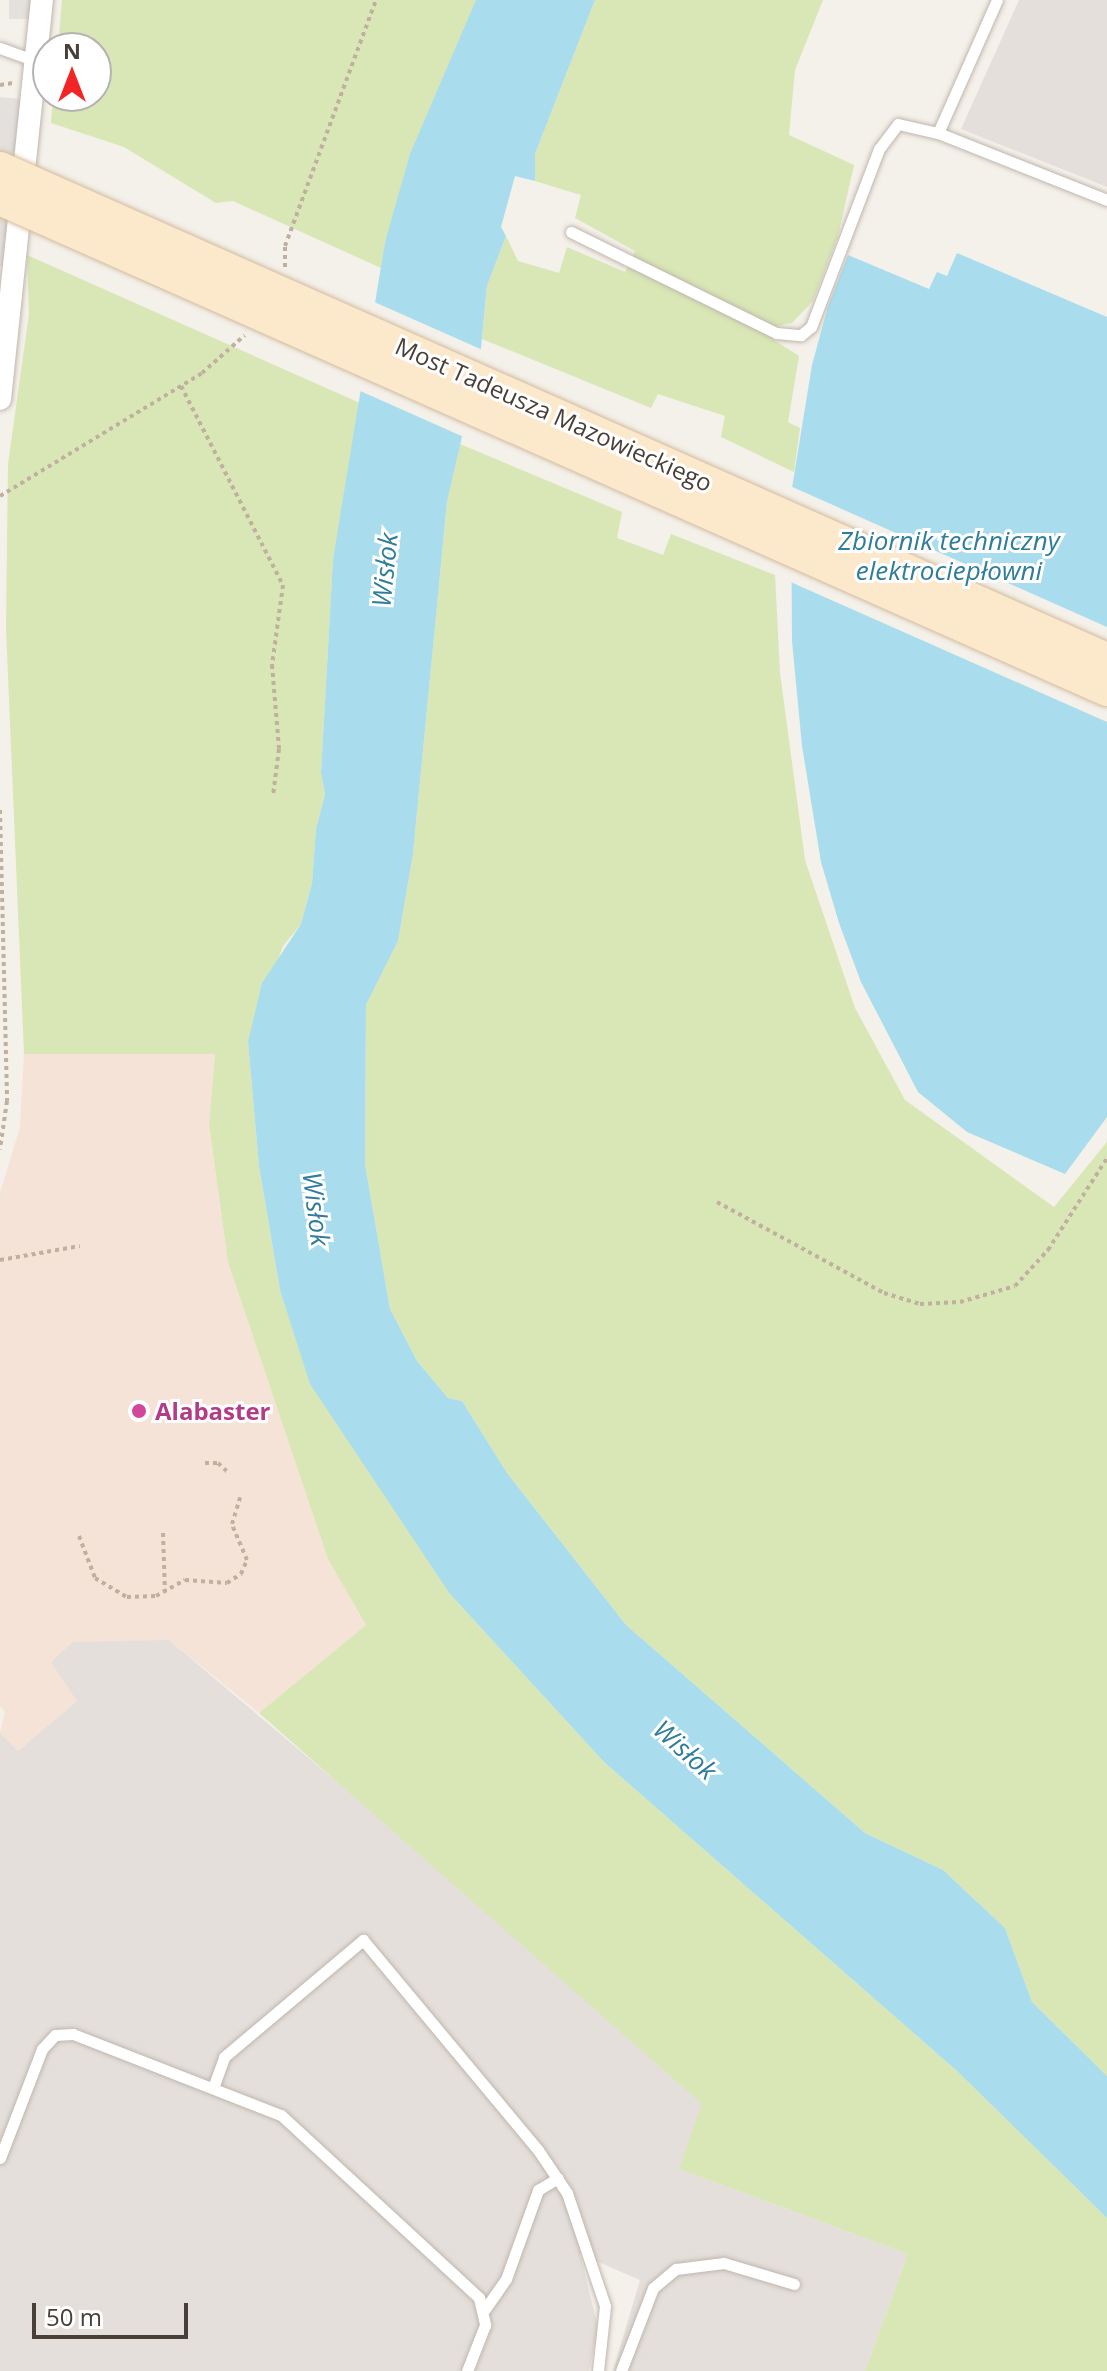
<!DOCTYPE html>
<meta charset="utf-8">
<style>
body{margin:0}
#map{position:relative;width:1107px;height:2371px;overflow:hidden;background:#f4f0ea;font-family:"Open Sans",sans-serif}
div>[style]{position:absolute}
.commercial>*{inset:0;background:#f5e3d7}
.industrial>*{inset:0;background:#e4dfdb}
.green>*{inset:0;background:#d8e7b5}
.parking>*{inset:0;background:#e3e0de;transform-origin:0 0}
.water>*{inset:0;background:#a9ddee}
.pier>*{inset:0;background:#f4f0ea}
.path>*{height:4px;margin-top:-2px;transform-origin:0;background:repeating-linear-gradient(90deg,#c1af9f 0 4px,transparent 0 8px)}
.roads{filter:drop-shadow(0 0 2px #c0b6ad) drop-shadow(0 0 2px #c0b6ad)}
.service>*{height:11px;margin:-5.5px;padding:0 5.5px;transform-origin:5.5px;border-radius:5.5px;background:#fff}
.minor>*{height:22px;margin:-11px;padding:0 11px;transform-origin:11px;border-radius:11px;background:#fff}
.bridges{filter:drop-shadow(0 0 2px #d2bb9b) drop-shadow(0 0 2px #d2bb9b)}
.secondary-bridge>*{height:32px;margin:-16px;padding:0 16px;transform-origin:16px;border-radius:16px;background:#fce9cc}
.dots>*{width:22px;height:22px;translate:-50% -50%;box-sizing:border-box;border:4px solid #fff;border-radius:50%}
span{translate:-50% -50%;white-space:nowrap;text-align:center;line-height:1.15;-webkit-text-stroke:6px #fff;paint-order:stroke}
.street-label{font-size:24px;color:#483f38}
.hotel-label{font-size:24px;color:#b23c85;font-weight:700}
.left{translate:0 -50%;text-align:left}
.water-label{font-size:26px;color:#307d99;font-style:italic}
.north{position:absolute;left:32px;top:32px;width:80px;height:80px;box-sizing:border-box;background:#fff;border:2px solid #b6b2af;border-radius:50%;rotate:0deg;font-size:22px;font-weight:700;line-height:32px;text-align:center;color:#483f38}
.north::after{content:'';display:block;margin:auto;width:28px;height:36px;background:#f12426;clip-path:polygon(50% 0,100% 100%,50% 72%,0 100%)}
.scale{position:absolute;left:32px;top:2303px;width:156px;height:36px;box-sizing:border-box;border:4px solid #483f38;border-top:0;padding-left:10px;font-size:24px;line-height:28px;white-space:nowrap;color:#483f38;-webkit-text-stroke:6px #fff;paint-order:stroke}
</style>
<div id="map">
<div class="commercial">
<i style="clip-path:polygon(215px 1053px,209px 1124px,228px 1262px,328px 1559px,366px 1625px,259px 1713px,169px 1640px,77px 1701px,17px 1752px,0 1733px,5px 1712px,0 1706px,0 1193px,20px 1127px,24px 1054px)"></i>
</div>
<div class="industrial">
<i style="clip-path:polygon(1019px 0,1107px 0,1107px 187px,961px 129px)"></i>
<i style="clip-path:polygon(169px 1640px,394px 1830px,703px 2104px,679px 2169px,908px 2254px,865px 2371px,613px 2371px,640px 2280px,580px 2254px,598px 2328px,589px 2371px,0 2371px,0 1733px,18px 1751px,77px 1701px,51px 1662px,73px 1642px)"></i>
</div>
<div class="green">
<i style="clip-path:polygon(62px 0,476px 0,385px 242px,381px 268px,233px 201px,216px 203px,124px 147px,51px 123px,53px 96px,96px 96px,96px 48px,58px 48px)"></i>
<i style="clip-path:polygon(595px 0,823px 0,795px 70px,789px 135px,854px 165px,838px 236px,813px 301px,792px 323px,777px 326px,774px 340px,799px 356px,788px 422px,800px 428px,794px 472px,721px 437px,725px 416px,658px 394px,651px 408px,482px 339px,487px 286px,506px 236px,518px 261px,559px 273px,567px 247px,625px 272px,635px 251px,575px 218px,581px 195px,535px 181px,535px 154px)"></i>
<i style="clip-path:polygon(27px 255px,360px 403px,333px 559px,321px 773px,325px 794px,316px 829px,312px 883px,301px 924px,283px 946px,248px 1042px,259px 1166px,280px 1290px,450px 1594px,604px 1762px,957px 2071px,1107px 2218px,1107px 2371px,865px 2371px,908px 2254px,679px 2169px,702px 2104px,259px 1713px,366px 1625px,328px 1559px,228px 1262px,209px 1124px,215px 1054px,24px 1054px,6px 628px,8px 464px,29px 314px)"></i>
<i style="clip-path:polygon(460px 444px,622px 512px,617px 538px,663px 555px,671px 534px,775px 575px,780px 673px,805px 860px,855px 1008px,905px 1100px,1054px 1207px,1107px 1142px,1107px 2076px,1032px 2002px,1005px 1928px,943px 1870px,865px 1833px,626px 1625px,507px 1473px,462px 1401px,448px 1398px,417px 1361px,390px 1309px,365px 1164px,366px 1005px,398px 941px,413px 854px,447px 502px)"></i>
</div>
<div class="parking">
<i style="left:9px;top:0;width:22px;height:19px"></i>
<i style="clip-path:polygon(0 97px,21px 99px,3px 266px,0 266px)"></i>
</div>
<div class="water">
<i style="clip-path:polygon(476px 0,595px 0,535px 154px,535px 181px,515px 176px,501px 227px,506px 236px,487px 286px,480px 358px,447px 502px,413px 854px,398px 941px,366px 1005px,365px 1164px,390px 1309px,417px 1361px,448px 1398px,462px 1401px,507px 1473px,626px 1625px,865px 1833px,943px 1870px,1005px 1928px,1032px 2002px,1107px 2076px,1107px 2218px,957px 2071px,604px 1762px,450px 1594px,310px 1384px,280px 1290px,259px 1166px,248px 1042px,262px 983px,301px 924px,312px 883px,316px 829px,325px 794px,321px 773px,333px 559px,385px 242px,410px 154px)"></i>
<i style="clip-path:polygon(957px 253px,1107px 317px,1107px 1117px,1065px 1174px,967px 1132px,918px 1092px,861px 982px,839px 923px,821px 862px,802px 746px,792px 641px,791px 494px,812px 365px,828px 306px,848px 255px,929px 289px,937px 272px,947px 276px)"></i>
</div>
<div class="pier">
<i style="clip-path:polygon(372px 301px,485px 351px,466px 438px,358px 390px)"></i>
<i style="clip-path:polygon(788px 485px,1107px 627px,1107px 722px,786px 580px)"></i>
</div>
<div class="path">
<i style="left:0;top:85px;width:13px;rotate:-9deg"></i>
<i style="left:285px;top:267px;width:21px;rotate:-90deg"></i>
<i style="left:285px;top:246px;width:262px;rotate:-69.7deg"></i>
<i style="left:181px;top:386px;width:224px;rotate:62.9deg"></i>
<i style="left:283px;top:585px;width:81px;rotate:97.8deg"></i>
<i style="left:272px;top:665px;width:84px;rotate:85.2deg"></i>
<i style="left:279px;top:749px;width:46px;rotate:97.4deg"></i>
<i style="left:0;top:496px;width:237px;rotate:-31.3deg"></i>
<i style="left:202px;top:373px;width:57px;rotate:-41.5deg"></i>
<i style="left:0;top:810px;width:291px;rotate:88.6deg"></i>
<i style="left:7px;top:1101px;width:49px;rotate:98.3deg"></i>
<i style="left:717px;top:1202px;width:190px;rotate:28.6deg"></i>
<i style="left:884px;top:1293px;width:38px;rotate:17deg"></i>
<i style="left:920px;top:1304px;width:40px;rotate:-2.9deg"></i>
<i style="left:960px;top:1302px;width:57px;rotate:-16.2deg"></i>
<i style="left:1015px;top:1286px;width:49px;rotate:-47.5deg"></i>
<i style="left:1048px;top:1250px;width:109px;rotate:-57.3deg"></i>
<i style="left:0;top:1260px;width:81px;rotate:-9.9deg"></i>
<i style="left:205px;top:1463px;width:13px"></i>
<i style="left:218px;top:1463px;width:16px;rotate:43deg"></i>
<i style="left:163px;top:1533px;width:59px;rotate:88.1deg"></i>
<i style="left:79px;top:1536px;width:45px;rotate:69.1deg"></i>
<i style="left:95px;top:1578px;width:37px;rotate:31deg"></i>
<i style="left:127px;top:1597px;width:29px;rotate:-2deg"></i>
<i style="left:156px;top:1596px;width:33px;rotate:-29deg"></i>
<i style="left:185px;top:1580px;width:42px;rotate:4.1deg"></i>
<i style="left:227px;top:1583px;width:17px;rotate:-33deg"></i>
<i style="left:241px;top:1574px;width:15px;rotate:-67deg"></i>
<i style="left:247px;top:1560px;width:39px;rotate:-113deg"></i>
<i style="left:232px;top:1524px;width:28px;rotate:-73deg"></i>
</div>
<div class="roads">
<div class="service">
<i style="left:0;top:48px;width:37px;rotate:20deg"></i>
<i style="left:938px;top:133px;width:145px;rotate:-66.1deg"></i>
<i style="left:571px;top:232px;width:229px;rotate:26.2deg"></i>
<i style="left:776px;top:333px;width:25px;rotate:5deg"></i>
<i style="left:801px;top:335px;width:13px;rotate:-39deg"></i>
<i style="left:811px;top:327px;width:191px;rotate:-69.1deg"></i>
<i style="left:879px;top:149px;width:31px;rotate:-53deg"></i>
<i style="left:898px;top:124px;width:41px;rotate:12.7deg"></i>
<i style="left:938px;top:133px;width:182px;rotate:21.6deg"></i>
<i style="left:213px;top:2088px;width:33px;rotate:-70deg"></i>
<i style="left:224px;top:2057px;width:182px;rotate:-40.1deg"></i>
<i style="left:363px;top:1940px;width:273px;rotate:50.2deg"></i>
<i style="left:538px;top:2150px;width:52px;rotate:56deg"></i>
<i style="left:567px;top:2193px;width:119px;rotate:71.4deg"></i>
<i style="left:605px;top:2306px;width:65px;rotate:96.1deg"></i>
<i style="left:0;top:2158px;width:117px;rotate:-68.9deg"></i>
<i style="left:42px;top:2049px;width:19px;rotate:-47deg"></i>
<i style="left:55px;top:2035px;width:18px;rotate:-3deg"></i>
<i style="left:73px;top:2034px;width:223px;rotate:21.3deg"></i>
<i style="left:281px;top:2115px;width:270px;rotate:42.7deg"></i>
<i style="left:479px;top:2298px;width:28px;rotate:77deg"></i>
<i style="left:485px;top:2325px;width:49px;rotate:111.4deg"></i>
<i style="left:485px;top:2309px;width:37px;rotate:-55deg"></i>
<i style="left:506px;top:2279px;width:95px;rotate:-70.2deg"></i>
<i style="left:538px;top:2190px;width:23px;rotate:-31deg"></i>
<i style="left:621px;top:2371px;width:89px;rotate:-68.9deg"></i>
<i style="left:653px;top:2288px;width:30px;rotate:-40deg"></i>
<i style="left:676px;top:2269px;width:48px;rotate:-7.1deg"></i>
<i style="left:724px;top:2263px;width:73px;rotate:16.7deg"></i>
</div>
<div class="minor">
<i style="left:0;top:399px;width:401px;rotate:-84deg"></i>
</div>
</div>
<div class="bridges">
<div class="secondary-bridge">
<i style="left:0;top:168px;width:1211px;rotate:23.92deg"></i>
<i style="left:0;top:199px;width:1211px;rotate:23.92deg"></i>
</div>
</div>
<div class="dots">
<i style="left:139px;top:1411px;background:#d1479c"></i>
</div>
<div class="street-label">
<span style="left:554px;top:414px;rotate:24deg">Most Tadeusza Mazowieckiego</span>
</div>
<div class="hotel-label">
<span class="left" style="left:155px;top:1411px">Alabaster</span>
</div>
<div class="water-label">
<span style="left:949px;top:556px">Zbiornik techniczny<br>elektrociepłowni</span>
<span style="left:385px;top:570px;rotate:-84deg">Wisłok</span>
<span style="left:316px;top:1209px;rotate:83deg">Wisłok</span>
<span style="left:685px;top:1750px;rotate:42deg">Wisłok</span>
</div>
<div class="north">N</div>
<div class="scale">50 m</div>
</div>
